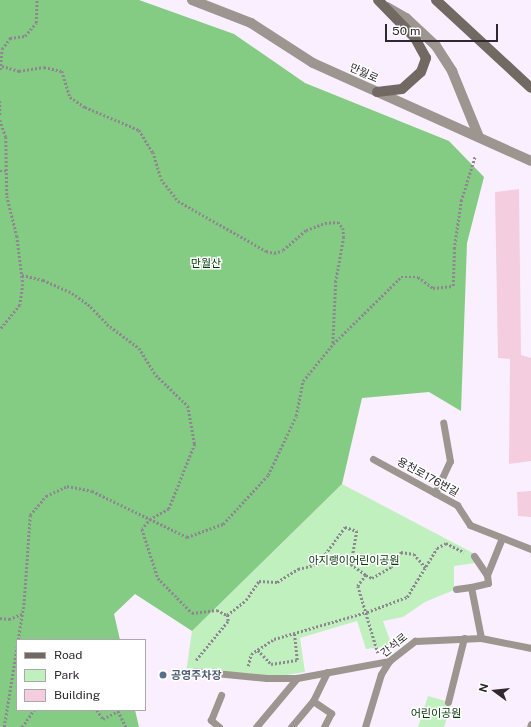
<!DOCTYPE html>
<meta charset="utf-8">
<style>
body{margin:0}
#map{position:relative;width:531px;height:727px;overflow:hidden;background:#faeffe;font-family:"Public Sans","Noto Sans KR",sans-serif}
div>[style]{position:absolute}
.green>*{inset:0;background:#c1f0bf}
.forest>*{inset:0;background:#84cb83}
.building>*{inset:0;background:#f4cddf}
.path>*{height:2.5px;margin-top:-1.25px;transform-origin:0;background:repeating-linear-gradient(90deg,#8e8791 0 2px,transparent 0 4px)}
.service>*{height:7px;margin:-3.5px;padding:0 3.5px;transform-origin:3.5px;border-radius:3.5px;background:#9c9590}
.minor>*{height:10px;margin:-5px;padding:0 5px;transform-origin:5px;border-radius:5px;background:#9c9590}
.tertiary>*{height:10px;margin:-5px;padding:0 5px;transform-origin:5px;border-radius:5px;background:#9c9590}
.secondary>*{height:10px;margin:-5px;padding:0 5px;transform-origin:5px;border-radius:5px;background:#726962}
.dots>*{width:11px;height:11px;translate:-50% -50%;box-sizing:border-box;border:2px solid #fff;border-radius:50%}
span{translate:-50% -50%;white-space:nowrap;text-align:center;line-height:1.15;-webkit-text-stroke:3px #fff;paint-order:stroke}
.street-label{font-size:11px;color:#2d292e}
.park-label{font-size:11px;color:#053909}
.service-label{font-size:11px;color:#4e5e75;font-weight:700}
.left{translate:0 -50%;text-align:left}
.legend{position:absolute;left:16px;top:639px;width:130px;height:72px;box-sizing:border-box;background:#fff;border:1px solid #aba9ab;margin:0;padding:5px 7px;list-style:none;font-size:12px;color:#2d292e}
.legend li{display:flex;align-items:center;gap:8px;height:20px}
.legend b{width:20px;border:1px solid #aba9ab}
.north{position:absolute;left:475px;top:671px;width:40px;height:40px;-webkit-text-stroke:3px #fff;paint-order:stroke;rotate:285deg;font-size:11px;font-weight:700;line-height:16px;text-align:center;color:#2d292e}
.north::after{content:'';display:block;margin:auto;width:14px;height:18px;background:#2d292e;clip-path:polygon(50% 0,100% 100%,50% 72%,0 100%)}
.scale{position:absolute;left:385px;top:24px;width:113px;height:18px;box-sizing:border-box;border:2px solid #2d292e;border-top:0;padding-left:5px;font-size:12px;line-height:14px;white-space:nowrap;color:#2d292e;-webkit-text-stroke:3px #fff;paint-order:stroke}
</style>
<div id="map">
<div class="green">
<i style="clip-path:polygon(342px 484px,473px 553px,475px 563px,454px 566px,454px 590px,425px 602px,403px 617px,383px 621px,392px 646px,366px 649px,357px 621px,300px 638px,305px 672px,267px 678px,186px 673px,192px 631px)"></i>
<i style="clip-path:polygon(428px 696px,452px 703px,444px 727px,418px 727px)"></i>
</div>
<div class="forest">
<i style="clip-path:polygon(0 0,139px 0,234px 34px,305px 83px,449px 141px,484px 177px,467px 243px,461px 411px,429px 392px,362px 398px,342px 484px,192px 631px,135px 594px,114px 614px,120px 640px,17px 640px,17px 710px,135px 710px,139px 727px,0 727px)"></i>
</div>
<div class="building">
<i style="clip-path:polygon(519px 189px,521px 355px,531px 358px,531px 461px,509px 464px,510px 359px,498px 358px,495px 192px)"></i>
<i style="clip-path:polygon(531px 491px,531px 517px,518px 516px,517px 492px)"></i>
</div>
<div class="path">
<i style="left:2px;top:66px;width:18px;rotate:16deg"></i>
<i style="left:19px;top:71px;width:25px;rotate:-9deg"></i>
<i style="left:44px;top:67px;width:18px;rotate:13deg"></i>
<i style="left:62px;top:71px;width:27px;rotate:73deg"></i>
<i style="left:70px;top:97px;width:18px;rotate:34deg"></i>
<i style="left:85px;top:107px;width:59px;rotate:23.1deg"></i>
<i style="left:139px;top:130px;width:26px;rotate:58deg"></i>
<i style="left:153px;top:152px;width:28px;rotate:73deg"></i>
<i style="left:161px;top:179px;width:28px;rotate:52deg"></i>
<i style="left:178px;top:201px;width:101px;rotate:29.6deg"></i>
<i style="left:266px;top:251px;width:8px;rotate:14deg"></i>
<i style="left:274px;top:253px;width:9px;rotate:-18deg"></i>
<i style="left:283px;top:250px;width:30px;rotate:-41deg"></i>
<i style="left:306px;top:230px;width:20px;rotate:-20deg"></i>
<i style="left:325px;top:223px;width:13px;rotate:-4deg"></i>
<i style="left:338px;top:222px;width:8px;rotate:50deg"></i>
<i style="left:343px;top:228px;width:9px;rotate:84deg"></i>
<i style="left:344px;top:237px;width:45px;rotate:100.3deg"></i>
<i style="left:336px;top:281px;width:63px;rotate:92.7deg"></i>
<i style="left:0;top:70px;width:21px;rotate:-85deg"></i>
<i style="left:2px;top:49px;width:14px;rotate:-54deg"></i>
<i style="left:10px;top:38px;width:15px;rotate:-8deg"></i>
<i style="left:25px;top:36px;width:17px;rotate:-50deg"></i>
<i style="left:36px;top:23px;width:23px;rotate:-88deg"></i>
<i style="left:0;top:101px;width:15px;rotate:90deg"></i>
<i style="left:0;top:120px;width:18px;rotate:71deg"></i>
<i style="left:6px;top:137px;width:59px;rotate:89deg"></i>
<i style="left:7px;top:196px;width:41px;rotate:76deg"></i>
<i style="left:17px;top:236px;width:48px;rotate:82.9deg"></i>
<i style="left:23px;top:284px;width:21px;rotate:98deg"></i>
<i style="left:20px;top:305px;width:32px;rotate:129deg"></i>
<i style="left:0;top:171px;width:7px"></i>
<i style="left:22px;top:275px;width:22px;rotate:13deg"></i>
<i style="left:43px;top:280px;width:32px;rotate:24deg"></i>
<i style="left:72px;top:293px;width:19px;rotate:35deg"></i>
<i style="left:88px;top:304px;width:28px;rotate:46deg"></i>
<i style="left:107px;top:324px;width:40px;rotate:37deg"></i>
<i style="left:139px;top:348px;width:32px;rotate:58deg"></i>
<i style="left:156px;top:375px;width:45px;rotate:44.1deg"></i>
<i style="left:188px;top:406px;width:39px;rotate:80deg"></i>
<i style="left:195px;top:444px;width:70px;rotate:111.8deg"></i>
<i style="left:169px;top:509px;width:21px;rotate:151deg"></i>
<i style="left:151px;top:519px;width:13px;rotate:132deg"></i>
<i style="left:142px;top:529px;width:52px;rotate:71.9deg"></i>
<i style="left:158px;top:578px;width:49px;rotate:45.8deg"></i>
<i style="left:192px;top:613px;width:25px;rotate:-7deg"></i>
<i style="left:217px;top:610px;width:11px;rotate:27deg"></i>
<i style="left:366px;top:575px;width:7px;rotate:27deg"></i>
<i style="left:372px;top:578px;width:22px;rotate:-30deg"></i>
<i style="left:391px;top:567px;width:18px;rotate:-56deg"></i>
<i style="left:401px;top:552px;width:13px;rotate:9deg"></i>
<i style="left:414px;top:554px;width:18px;rotate:49deg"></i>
<i style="left:227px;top:615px;width:24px;rotate:-38deg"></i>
<i style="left:246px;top:600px;width:23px;rotate:-56deg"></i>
<i style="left:259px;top:581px;width:18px;rotate:3deg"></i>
<i style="left:277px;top:582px;width:25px;rotate:-32deg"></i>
<i style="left:298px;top:569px;width:21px;rotate:-14deg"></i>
<i style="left:318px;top:564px;width:46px;rotate:-53.9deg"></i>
<i style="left:345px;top:527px;width:13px;rotate:18deg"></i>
<i style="left:357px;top:531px;width:34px;rotate:100deg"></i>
<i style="left:351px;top:564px;width:19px;rotate:36deg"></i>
<i style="left:366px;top:575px;width:14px;rotate:126deg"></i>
<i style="left:358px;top:586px;width:70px;rotate:73.4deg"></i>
<i style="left:0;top:618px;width:9px;rotate:6deg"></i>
<i style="left:9px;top:619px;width:14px;rotate:-21deg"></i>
<i style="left:18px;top:640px;width:39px;rotate:-81deg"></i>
<i style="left:24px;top:601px;width:86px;rotate:-86deg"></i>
<i style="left:30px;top:515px;width:25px;rotate:-50deg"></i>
<i style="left:46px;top:496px;width:23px;rotate:-25deg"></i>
<i style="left:67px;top:486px;width:25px;rotate:11deg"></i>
<i style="left:92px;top:491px;width:106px;rotate:25.8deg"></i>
<i style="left:187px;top:537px;width:38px;rotate:-20deg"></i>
<i style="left:223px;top:524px;width:67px;rotate:-47.4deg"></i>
<i style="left:268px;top:475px;width:65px;rotate:-64.6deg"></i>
<i style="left:296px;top:416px;width:36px;rotate:-79deg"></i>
<i style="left:303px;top:381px;width:48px;rotate:-51deg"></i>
<i style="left:333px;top:344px;width:95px;rotate:-44.6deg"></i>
<i style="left:401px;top:277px;width:17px"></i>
<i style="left:418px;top:277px;width:19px;rotate:36deg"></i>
<i style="left:433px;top:288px;width:20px;rotate:-6deg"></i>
<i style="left:453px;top:286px;width:37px;rotate:-88deg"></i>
<i style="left:454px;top:249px;width:49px;rotate:-81.7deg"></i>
<i style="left:461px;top:201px;width:47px;rotate:-72.7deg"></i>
<i style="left:258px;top:650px;width:19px;rotate:47deg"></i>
<i style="left:271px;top:664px;width:26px;rotate:-9deg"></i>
<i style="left:297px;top:660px;width:27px;rotate:-96deg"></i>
<i style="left:196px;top:660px;width:50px;rotate:-50.6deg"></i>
<i style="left:228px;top:621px;width:6px;rotate:-99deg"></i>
<i style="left:248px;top:666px;width:12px;rotate:-76deg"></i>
<i style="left:251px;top:654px;width:27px;rotate:-33deg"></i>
<i style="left:274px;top:639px;width:97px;rotate:-16.2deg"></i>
<i style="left:367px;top:612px;width:43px;rotate:-20.6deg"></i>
<i style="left:407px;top:597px;width:57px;rotate:-58.5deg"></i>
<i style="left:437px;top:548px;width:10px;rotate:-29deg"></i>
<i style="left:446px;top:543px;width:20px;rotate:27deg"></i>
<i style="left:59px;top:710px;width:3px"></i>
<i style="left:77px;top:710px;width:6px"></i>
<i style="left:97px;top:710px;width:11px;rotate:56deg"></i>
<i style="left:103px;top:719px;width:17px;rotate:-28deg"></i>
<i style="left:118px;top:711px;width:18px;rotate:63deg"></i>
<i style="left:4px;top:727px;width:81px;rotate:-80.8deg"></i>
<i style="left:22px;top:727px;width:21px;rotate:-55deg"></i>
</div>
<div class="service">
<i style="left:373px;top:459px;width:96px;rotate:28.7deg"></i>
<i style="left:457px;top:505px;width:24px;rotate:57deg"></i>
<i style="left:470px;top:525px;width:66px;rotate:21.5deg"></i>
<i style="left:435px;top:493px;width:35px;rotate:-65deg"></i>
<i style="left:450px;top:461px;width:39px;rotate:-100deg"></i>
<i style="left:474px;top:556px;width:23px;rotate:56deg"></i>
<i style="left:471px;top:587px;width:17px;rotate:-13deg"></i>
<i style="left:488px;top:583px;width:8px;rotate:-97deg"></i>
<i style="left:487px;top:575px;width:40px;rotate:-68deg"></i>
<i style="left:456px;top:589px;width:15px;rotate:-8deg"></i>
<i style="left:471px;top:587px;width:52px;rotate:78.9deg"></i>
<i style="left:195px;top:671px;width:72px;rotate:5.6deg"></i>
<i style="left:267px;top:678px;width:30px"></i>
<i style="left:297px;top:678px;width:94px;rotate:-10.5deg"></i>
<i style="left:313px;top:701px;width:22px;rotate:34deg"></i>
<i style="left:331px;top:713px;width:16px;rotate:117deg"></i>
<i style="left:448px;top:702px;width:66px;rotate:-76deg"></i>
<i style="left:219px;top:727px;width:11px;rotate:-139deg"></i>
<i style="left:211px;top:720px;width:27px;rotate:-68deg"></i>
<i style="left:256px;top:727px;width:64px;rotate:-50.1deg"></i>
<i style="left:291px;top:727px;width:34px;rotate:-50deg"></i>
<i style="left:313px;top:701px;width:32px;rotate:-64deg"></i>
<i style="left:365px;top:727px;width:55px;rotate:-73.2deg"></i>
<i style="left:381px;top:674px;width:15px;rotate:-58deg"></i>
<i style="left:389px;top:661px;width:33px;rotate:-38deg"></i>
<i style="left:415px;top:641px;width:66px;rotate:-2.6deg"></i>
<i style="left:481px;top:638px;width:51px;rotate:11.3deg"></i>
<i style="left:530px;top:727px;width:3px;rotate:-72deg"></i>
</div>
<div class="minor">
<i style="left:387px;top:7px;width:22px;rotate:30deg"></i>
<i style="left:406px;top:18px;width:41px;rotate:43deg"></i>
<i style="left:436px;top:46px;width:30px;rotate:57deg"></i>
<i style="left:452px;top:71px;width:71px;rotate:67.8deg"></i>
</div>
<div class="tertiary">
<i style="left:192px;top:0;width:63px;rotate:21.3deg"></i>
<i style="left:251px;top:23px;width:74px;rotate:32.8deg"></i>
<i style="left:313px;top:63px;width:239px;rotate:24.2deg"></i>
</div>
<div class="secondary">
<i style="left:436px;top:0;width:129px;rotate:42.8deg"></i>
<i style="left:377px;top:92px;width:25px;rotate:-7deg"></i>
<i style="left:402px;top:89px;width:25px;rotate:-42deg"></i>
<i style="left:421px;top:72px;width:15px;rotate:-70deg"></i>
<i style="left:426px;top:58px;width:23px;rotate:-119deg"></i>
<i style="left:415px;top:38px;width:53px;rotate:-134.2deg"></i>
</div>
<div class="dots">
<i style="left:163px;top:675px;background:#5c6f8a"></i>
</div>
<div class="street-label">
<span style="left:364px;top:73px;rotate:24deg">만월로</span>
<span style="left:428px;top:477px;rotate:29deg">용천로176번길</span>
<span style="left:394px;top:645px;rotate:-39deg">간석로</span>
</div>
<div class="park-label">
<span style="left:206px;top:263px">만월산</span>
<span style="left:354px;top:560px">아지랭이어린이공원</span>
<span style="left:436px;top:713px">어린이공원</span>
</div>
<div class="service-label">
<span class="left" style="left:171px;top:675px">공영주차장</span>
</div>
<ul class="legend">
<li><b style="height:5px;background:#726962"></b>Road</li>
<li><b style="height:11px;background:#c1f0bf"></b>Park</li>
<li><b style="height:11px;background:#f4cddf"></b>Building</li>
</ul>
<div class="north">N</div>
<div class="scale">50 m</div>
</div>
